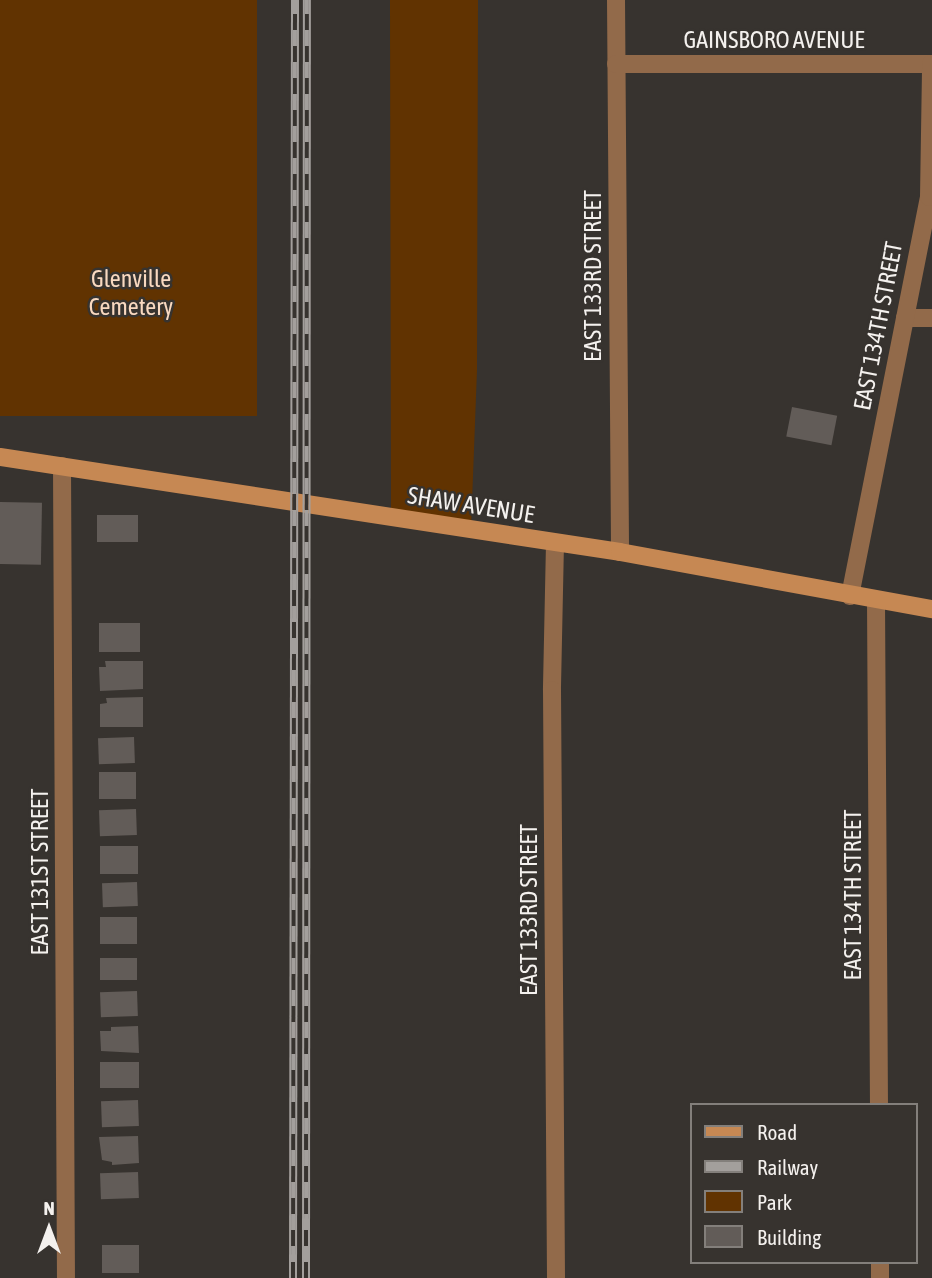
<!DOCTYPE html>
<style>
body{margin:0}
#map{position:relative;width:932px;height:1278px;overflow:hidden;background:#37332f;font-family:"Asap Condensed",sans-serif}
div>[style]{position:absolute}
.green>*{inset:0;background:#613301;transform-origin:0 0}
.building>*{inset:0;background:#625c58;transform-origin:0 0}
.street>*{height:18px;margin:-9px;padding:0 9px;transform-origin:9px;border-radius:9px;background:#926a4a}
.secondary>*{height:18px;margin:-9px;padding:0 9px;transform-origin:9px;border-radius:9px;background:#c68853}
.rail>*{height:8px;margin-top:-4px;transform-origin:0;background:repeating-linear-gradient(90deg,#37332f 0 16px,#a39f9c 0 32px);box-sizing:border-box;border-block:2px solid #a39f9c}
span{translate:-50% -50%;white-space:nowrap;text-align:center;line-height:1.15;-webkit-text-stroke:5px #37332f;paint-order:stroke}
.street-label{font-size:24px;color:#f4f1ee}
.park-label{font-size:24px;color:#f9d9c0}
.legend{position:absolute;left:690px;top:1103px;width:228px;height:161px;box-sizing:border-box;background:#37332f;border:2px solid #837f7b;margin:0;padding:9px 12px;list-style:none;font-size:21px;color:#f4f1ee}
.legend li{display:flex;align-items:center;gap:14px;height:35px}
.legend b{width:35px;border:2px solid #837f7b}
.north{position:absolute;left:14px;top:1194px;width:70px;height:70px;-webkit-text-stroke:5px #37332f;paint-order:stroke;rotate:0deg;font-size:19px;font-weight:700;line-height:28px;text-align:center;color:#f4f1ee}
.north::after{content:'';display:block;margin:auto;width:24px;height:32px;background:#f4f1ee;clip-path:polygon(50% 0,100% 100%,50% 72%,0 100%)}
</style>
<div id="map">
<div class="green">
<i style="left:0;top:0;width:257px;height:416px"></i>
<i style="clip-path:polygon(390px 0,478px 0,477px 370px,471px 529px,391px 517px)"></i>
</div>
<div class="building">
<i style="left:792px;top:407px;width:46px;height:30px;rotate:11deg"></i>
<i style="left:0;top:502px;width:42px;height:62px;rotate:1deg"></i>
<i style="left:97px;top:515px;width:41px;height:27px"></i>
<i style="left:140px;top:623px;width:29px;height:41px;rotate:90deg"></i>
<i style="clip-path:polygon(105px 661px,143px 661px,143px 689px,100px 691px,99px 667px,106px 667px)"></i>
<i style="clip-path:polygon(143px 697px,143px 727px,100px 727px,100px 704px,107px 703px,106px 698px)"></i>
<i style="left:134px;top:737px;width:26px;height:36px;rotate:88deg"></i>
<i style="left:136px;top:772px;width:27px;height:37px;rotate:90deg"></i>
<i style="left:136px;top:809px;width:26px;height:37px;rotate:88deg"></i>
<i style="left:100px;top:846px;width:38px;height:28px"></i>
<i style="left:137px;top:882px;width:24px;height:35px;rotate:88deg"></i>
<i style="left:137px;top:917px;width:27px;height:37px;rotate:90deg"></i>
<i style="left:137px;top:958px;width:22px;height:37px;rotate:90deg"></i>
<i style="left:137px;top:991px;width:25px;height:37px;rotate:88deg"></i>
<i style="clip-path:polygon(138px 1026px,139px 1053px,101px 1051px,100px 1031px,111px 1031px,111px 1027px)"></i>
<i style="left:139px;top:1062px;width:26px;height:39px;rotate:90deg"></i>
<i style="left:138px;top:1100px;width:26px;height:37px;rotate:88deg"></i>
<i style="clip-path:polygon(138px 1136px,139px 1163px,112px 1165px,112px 1162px,102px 1160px,99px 1137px)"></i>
<i style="left:138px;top:1172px;width:26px;height:38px;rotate:88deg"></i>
<i style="left:139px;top:1245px;width:28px;height:37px;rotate:90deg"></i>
</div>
<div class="street">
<i style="left:616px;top:0;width:552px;rotate:89.58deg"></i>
<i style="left:616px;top:64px;width:316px"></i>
<i style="left:905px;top:318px;width:27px"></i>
<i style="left:62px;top:466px;width:812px;rotate:89.72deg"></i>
<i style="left:555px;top:543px;width:147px;rotate:91.2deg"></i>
<i style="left:552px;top:690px;width:588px;rotate:89.61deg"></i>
<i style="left:850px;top:596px;width:407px;rotate:-78.8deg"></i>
<i style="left:929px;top:197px;width:133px;rotate:-89.1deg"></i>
<i style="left:876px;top:601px;width:504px;rotate:89.66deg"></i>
<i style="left:880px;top:1262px;width:16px;rotate:90deg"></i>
</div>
<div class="secondary">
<i style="left:0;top:457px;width:627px;rotate:8.71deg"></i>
<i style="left:620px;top:552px;width:317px;rotate:10.4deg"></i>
</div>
<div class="rail">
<i style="left:293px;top:1278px;width:1278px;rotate:-89.91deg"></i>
<i style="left:306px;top:1278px;width:1278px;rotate:-89.96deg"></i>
</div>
<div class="street-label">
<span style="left:774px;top:40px">GAINSBORO AVENUE</span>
<span style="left:593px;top:276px;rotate:-90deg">EAST 133RD STREET</span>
<span style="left:878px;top:326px;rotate:-79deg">EAST 134TH STREET</span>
<span style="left:471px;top:505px;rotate:9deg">SHAW AVENUE</span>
<span style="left:40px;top:872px;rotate:-90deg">EAST 131ST STREET</span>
<span style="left:853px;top:895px;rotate:-90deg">EAST 134TH STREET</span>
<span style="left:529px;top:910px;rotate:-90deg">EAST 133RD STREET</span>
</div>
<div class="park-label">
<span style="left:131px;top:293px">Glenville<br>Cemetery</span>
</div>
<ul class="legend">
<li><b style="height:9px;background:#c68853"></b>Road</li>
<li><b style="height:9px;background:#a39f9c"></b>Railway</li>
<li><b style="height:19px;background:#613301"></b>Park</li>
<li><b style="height:19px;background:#625c58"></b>Building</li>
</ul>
<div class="north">N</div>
</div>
